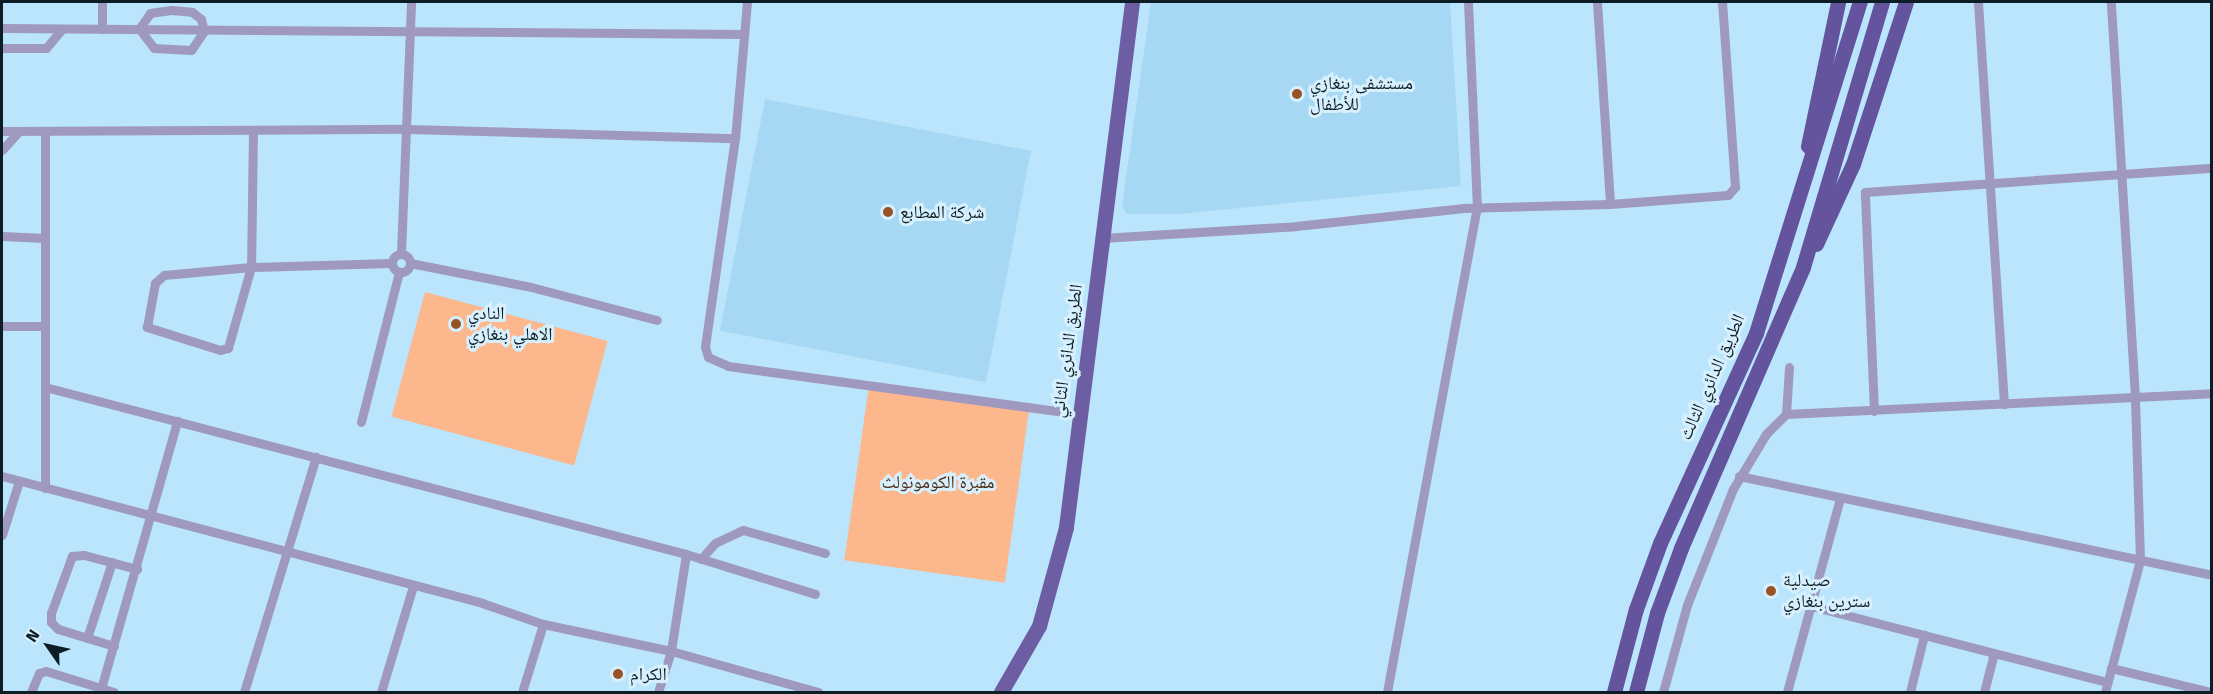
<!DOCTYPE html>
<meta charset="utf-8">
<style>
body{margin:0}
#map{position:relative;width:2213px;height:694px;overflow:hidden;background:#bbe5fc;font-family:"Fira Sans","Noto Naskh Arabic",sans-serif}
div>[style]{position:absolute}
.built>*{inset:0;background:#a7d8f3;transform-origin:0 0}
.green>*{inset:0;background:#fcb78d;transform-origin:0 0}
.minor>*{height:9px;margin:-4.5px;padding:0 4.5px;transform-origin:4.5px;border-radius:4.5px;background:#9f99c0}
.minor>.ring{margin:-4.5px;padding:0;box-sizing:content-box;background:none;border:9px solid #9f99c0;border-radius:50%}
.primary>*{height:15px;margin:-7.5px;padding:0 7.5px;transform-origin:7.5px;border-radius:7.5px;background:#6d5ea3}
.trunk>*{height:15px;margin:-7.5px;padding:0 7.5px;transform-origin:7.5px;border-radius:7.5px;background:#64539d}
.dots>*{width:16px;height:16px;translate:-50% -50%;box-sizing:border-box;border:3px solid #d7f0fe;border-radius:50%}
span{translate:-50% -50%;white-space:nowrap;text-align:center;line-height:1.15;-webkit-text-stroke:6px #d7f0fe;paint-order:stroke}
.poi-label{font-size:18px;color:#0d1d25}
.left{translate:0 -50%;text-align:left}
.street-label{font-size:18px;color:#0d1d25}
.park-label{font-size:18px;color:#4d2b14}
.frame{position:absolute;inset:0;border:3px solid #0d1d25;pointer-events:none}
.north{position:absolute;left:18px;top:616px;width:60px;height:60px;-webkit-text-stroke:4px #d7f0fe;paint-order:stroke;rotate:304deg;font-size:16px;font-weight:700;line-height:24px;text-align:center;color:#0d1d25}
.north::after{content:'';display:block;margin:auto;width:21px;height:27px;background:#0d1d25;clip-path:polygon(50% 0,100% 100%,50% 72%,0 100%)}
</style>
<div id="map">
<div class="built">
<i style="clip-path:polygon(1151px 2px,1450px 2px,1461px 186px,1179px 214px,1127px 214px,1122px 206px)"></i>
<i style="left:765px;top:99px;width:271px;height:236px;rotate:11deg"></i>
</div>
<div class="green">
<i style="left:425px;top:292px;width:189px;height:129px;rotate:15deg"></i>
<i style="left:869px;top:385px;width:162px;height:177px;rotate:8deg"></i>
</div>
<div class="minor">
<i style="left:747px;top:2px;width:137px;rotate:95deg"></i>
<i style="left:735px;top:138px;width:211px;rotate:98.2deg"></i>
<i style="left:705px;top:347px;width:10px;rotate:73deg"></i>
<i style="left:708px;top:357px;width:22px;rotate:24deg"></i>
<i style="left:728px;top:366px;width:353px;rotate:7.8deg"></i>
<i style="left:1597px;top:2px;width:202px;rotate:86.3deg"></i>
<i style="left:1978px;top:2px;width:403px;rotate:86.3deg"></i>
<i style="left:171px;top:10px;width:21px;rotate:5deg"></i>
<i style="left:192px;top:12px;width:11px;rotate:38deg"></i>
<i style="left:201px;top:19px;width:12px;rotate:76deg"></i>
<i style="left:204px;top:31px;width:23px;rotate:124deg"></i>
<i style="left:191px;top:50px;width:37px;rotate:-177deg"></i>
<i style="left:154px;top:48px;width:24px;rotate:-128deg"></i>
<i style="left:139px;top:29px;width:19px;rotate:-55deg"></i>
<i style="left:150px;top:13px;width:21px;rotate:-8deg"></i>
<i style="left:2px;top:28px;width:742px;rotate:0.46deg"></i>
<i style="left:102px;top:29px;width:27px;rotate:-90deg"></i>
<i style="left:2px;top:48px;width:44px"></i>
<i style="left:46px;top:48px;width:25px;rotate:-50deg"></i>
<i style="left:253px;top:130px;width:137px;rotate:90.8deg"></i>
<i style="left:251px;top:267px;width:84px;rotate:105.9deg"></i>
<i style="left:228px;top:348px;width:8px;rotate:166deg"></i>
<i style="left:220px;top:350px;width:77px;rotate:-162.5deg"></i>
<i style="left:147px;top:327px;width:45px;rotate:-79.7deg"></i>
<i style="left:155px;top:283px;width:12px;rotate:-42deg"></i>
<i style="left:164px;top:275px;width:87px;rotate:-5.3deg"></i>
<i style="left:251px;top:267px;width:140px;rotate:-1.6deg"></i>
<i style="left:2px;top:131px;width:406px;rotate:-0.3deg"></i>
<i style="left:408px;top:129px;width:327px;rotate:1.6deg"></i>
<i style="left:2px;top:150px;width:25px;rotate:-48deg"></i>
<i style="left:2px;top:236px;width:43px;rotate:2.7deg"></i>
<i style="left:1102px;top:238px;width:194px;rotate:-3.5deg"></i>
<i style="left:1296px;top:226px;width:169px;rotate:-6.1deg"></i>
<i style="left:1464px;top:208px;width:146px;rotate:-1.6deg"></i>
<i style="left:1610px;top:204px;width:118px;rotate:-4.4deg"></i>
<i style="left:1728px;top:195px;width:11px;rotate:-49deg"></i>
<i style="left:1735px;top:187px;width:185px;rotate:-94deg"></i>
<i style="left:401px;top:253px;width:251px;rotate:-87.7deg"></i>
<i class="ring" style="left:392px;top:254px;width:9px;height:9px"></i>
<i style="left:410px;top:263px;width:123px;rotate:11.2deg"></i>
<i style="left:531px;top:287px;width:130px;rotate:14.7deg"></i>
<i style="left:2px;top:326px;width:43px"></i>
<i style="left:45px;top:387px;width:662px;rotate:14.6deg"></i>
<i style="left:1874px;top:411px;width:219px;rotate:-92.4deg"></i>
<i style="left:1865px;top:192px;width:348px;rotate:-4deg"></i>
<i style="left:1786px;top:414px;width:427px;rotate:-2.8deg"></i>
<i style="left:361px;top:422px;width:155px;rotate:-75.8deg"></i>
<i style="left:2px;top:476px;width:497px;rotate:14.8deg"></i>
<i style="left:482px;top:603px;width:65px;rotate:19deg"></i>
<i style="left:543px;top:624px;width:131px;rotate:11.9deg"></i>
<i style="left:671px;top:651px;width:153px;rotate:15.6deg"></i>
<i style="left:1739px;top:476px;width:483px;rotate:11.8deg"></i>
<i style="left:45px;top:488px;width:357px;rotate:-90deg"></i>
<i style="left:2px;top:535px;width:57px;rotate:-72.5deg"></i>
<i style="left:701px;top:559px;width:21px;rotate:-49deg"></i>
<i style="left:715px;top:543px;width:31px;rotate:-25deg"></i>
<i style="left:743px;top:530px;width:85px;rotate:15.7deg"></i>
<i style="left:1811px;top:606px;width:306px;rotate:14.4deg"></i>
<i style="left:87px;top:638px;width:80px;rotate:-71.8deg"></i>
<i style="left:114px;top:646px;width:59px;rotate:-163.1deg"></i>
<i style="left:58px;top:629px;width:10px;rotate:-135deg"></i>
<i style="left:51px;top:622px;width:9px;rotate:-90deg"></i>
<i style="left:51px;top:613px;width:61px;rotate:-69.8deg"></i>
<i style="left:72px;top:556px;width:12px;rotate:-5deg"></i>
<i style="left:84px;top:555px;width:55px;rotate:14.8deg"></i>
<i style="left:2111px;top:668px;width:103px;rotate:13.5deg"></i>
<i style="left:31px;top:692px;width:21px;rotate:-67deg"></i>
<i style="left:39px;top:673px;width:7px;rotate:-16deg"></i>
<i style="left:46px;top:671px;width:71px;rotate:17.2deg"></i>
<i style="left:100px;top:692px;width:282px;rotate:-74.1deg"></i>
<i style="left:244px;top:692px;width:246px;rotate:-73deg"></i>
<i style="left:381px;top:692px;width:111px;rotate:-73.2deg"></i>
<i style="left:522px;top:692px;width:71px;rotate:-72.8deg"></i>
<i style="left:658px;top:692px;width:43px;rotate:-72.4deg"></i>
<i style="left:671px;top:651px;width:98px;rotate:-81.2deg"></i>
<i style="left:686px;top:554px;width:135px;rotate:17.2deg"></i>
<i style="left:1387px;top:692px;width:492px;rotate:-79.5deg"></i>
<i style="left:1477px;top:208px;width:206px;rotate:-92.5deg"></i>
<i style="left:1663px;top:692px;width:90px;rotate:-74.6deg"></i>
<i style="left:1687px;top:605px;width:125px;rotate:-68.4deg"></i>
<i style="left:1733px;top:489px;width:64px;rotate:-59deg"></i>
<i style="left:1766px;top:434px;width:28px;rotate:-45deg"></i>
<i style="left:1786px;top:414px;width:47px;rotate:-86.3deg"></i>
<i style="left:1787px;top:692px;width:201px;rotate:-74.7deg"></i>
<i style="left:1910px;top:692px;width:59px;rotate:-76.2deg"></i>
<i style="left:1984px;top:692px;width:40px;rotate:-75.6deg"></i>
<i style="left:2105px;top:692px;width:137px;rotate:-75.1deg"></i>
<i style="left:2140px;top:560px;width:163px;rotate:-91.8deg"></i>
<i style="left:2135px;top:397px;width:396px;rotate:-93.5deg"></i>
</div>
<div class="primary">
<i style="left:1001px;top:692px;width:76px;rotate:-60.1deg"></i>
<i style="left:1039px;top:626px;width:103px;rotate:-74.7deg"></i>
<i style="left:1066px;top:527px;width:529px;rotate:-82.83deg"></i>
</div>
<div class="trunk">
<i style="left:1808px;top:146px;width:147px;rotate:-78.2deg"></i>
<i style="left:1816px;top:244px;width:88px;rotate:-65.2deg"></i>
<i style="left:1853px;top:164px;width:170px;rotate:-71.9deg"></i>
<i style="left:1614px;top:692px;width:86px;rotate:-75.2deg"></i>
<i style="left:1636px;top:609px;width:70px;rotate:-70deg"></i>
<i style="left:1660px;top:543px;width:231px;rotate:-65.4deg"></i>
<i style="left:1756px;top:333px;width:347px;rotate:-72.6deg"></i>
<i style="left:1636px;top:692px;width:82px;rotate:-75.1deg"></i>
<i style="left:1657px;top:613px;width:69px;rotate:-69.7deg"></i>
<i style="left:1681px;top:548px;width:306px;rotate:-66.5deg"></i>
<i style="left:1803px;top:267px;width:277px;rotate:-73.4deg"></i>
</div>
<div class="dots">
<i style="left:1297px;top:94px;background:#975325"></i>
<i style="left:888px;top:212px;background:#975325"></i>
<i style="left:456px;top:324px;background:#975325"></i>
<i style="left:1771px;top:591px;background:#975325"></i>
<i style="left:618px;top:674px;background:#975325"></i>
</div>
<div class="poi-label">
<span class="left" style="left:1310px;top:94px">مستشفى بنغازي<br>للأطفال</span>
<span class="left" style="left:900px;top:212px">شركة المطابع</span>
<span class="left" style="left:468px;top:324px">النادي<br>الاهلي بنغازي</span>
<span class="left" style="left:1783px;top:591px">صيدلية<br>سترين بنغازي</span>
<span class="left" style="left:630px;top:674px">الكرام</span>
</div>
<div class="street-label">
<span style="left:1067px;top:351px;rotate:-82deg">الطريق الدائري الثاني</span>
<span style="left:1712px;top:377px;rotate:-66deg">الطريق الدائري الثالث</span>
</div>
<div class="park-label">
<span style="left:938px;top:482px">مقبرة الكومونولث</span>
</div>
<div class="frame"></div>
<div class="north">N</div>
</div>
